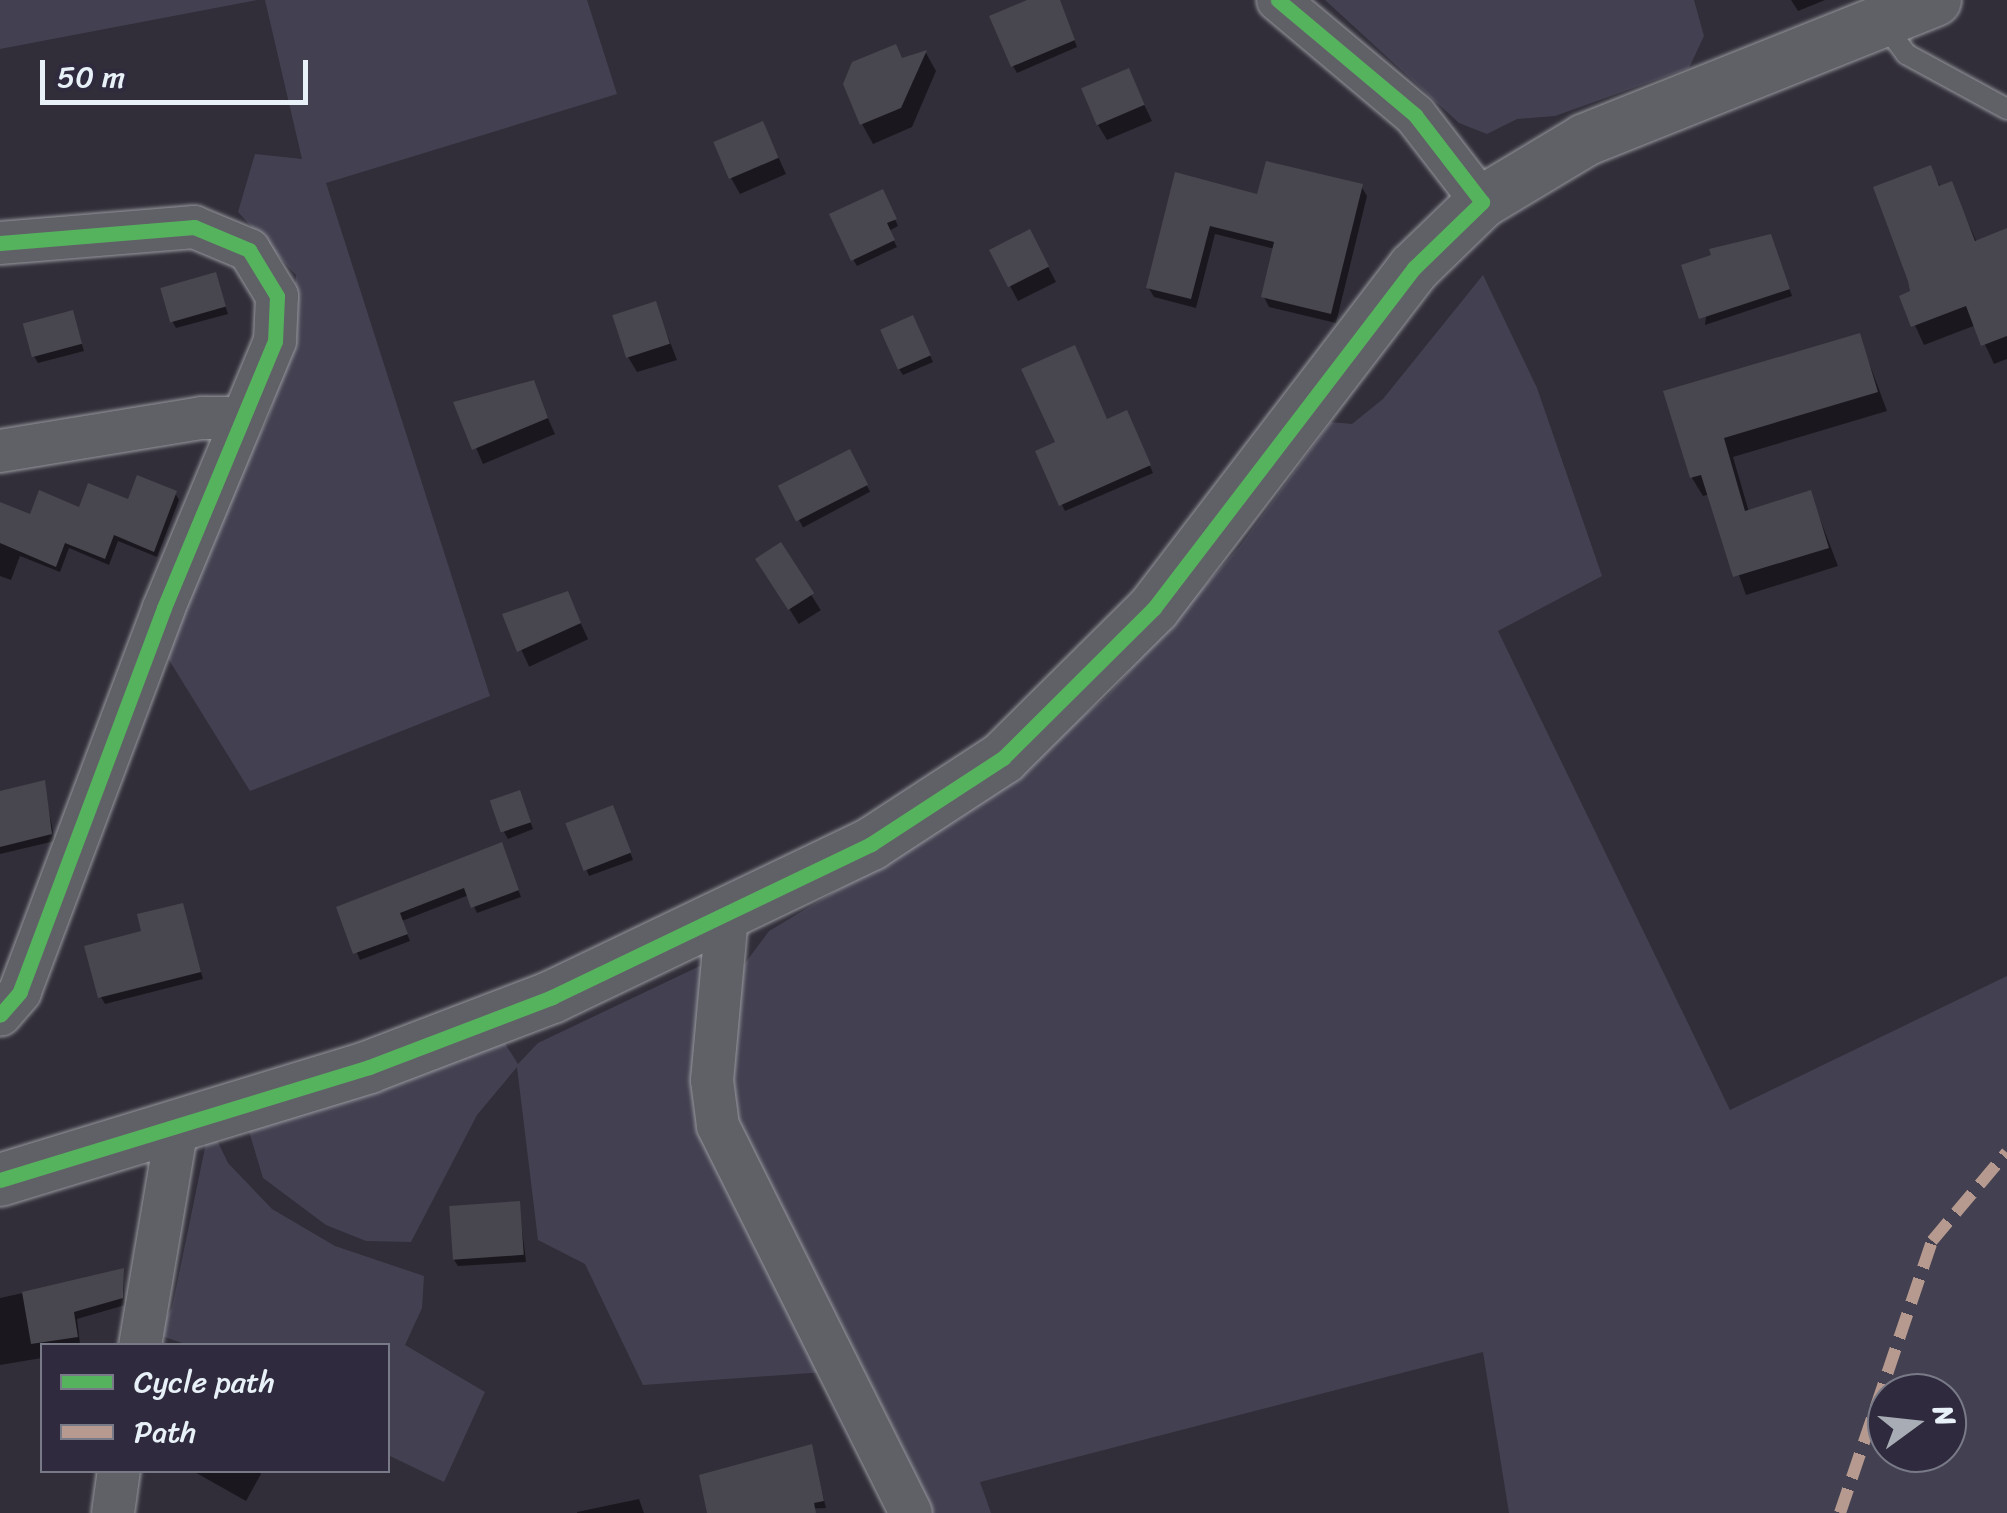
<!DOCTYPE html>
<style>
body{margin:0}
#map{position:relative;width:2007px;height:1513px;overflow:hidden;background:#312e39;font-family:Sriracha,sans-serif}
div>[style]{position:absolute}
.green>*{inset:0;background:#434151}
.shadow>*{inset:0;background:#0007;transform-origin:0 0}
.building>*{inset:0;background:#48464e;transform-origin:0 0}
.roads{filter:drop-shadow(0 0 2px #98999f) drop-shadow(0 0 2px #98999f)}
.service>*{height:20px;margin:-10px;padding:0 10px;transform-origin:10px;border-radius:10px;background:#606067}
.minor>*{height:42px;margin:-21px;padding:0 21px;transform-origin:21px;border-radius:21px;background:#606067}
.tertiary>*{height:52px;margin:-26px;padding:0 26px;transform-origin:26px;border-radius:26px;background:#606067}
.quiet>*{height:12px;margin-top:-6px;transform-origin:0;background:repeating-linear-gradient(90deg,#b69a8f 0 25px,transparent 0 37px)}
.cycleway>*{height:15px;margin:-7.5px;padding:0 7.5px;transform-origin:7.5px;border-radius:7.5px;background:#56b35d}
span{translate:-50% -50%;white-space:nowrap;text-align:center;line-height:1.15;-webkit-text-stroke:10px #2f2a3d;paint-order:stroke}
.legend{position:absolute;left:40px;top:1343px;width:350px;height:130px;box-sizing:border-box;background:#2f2a3d;border:2px solid #797a88;margin:0;padding:12px 18px;list-style:none;font-size:30px;color:#e8f1f8}
.legend li{display:flex;align-items:center;gap:20px;height:50px}
.legend b{width:50px;border:2px solid #797a88}
.north{position:absolute;left:1867px;top:1373px;width:100px;height:100px;box-sizing:border-box;background:#2f2a3d;border:2px solid #797a88;border-radius:50%;rotate:75deg;font-size:28px;font-weight:700;line-height:40px;text-align:center;color:#e8f1f8}
.north::after{content:'';display:block;margin:auto;width:35px;height:45px;background:#a8adb5;clip-path:polygon(50% 0,100% 100%,50% 72%,0 100%)}
.scale{position:absolute;left:40px;top:60px;width:268px;height:45px;box-sizing:border-box;border:5px solid #e8f1f8;border-top:0;padding-left:12px;font-size:30px;line-height:35px;white-space:nowrap;color:#e8f1f8;-webkit-text-stroke:8px #2f2a3d;paint-order:stroke}
</style>
<div id="map">
<div class="green">
<i style="clip-path:polygon(0 0,257px 0,0 49px)"></i>
<i style="clip-path:polygon(265px 0,587px 0,617px 94px,326px 183px,490px 696px,250px 791px,166px 655px,212px 525px,268px 418px,289px 353px,296px 275px,238px 212px,255px 154px,302px 159px)"></i>
<i style="clip-path:polygon(1325px 0,1694px 0,1704px 36px,1689px 68px,1555px 116px,1517px 119px,1487px 134px,1459px 123px)"></i>
<i style="clip-path:polygon(evenodd,1483px 275px,1537px 388px,1602px 576px,1498px 631px,1730px 1110px,2007px 976px,2007px 1513px,1509px 1513px,1483px 1352px,980px 1482px,991px 1513px,929px 1513px,738px 1130px,727px 1073px,740px 970px,769px 931px,967px 813px,1107px 696px,1240px 546px,1331px 422px,1352px 424px,1383px 399px,1483px 275px,1887px 1393px,1947px 1393px,1947px 1453px,1887px 1453px,1887px 1393px)"></i>
<i style="clip-path:polygon(702px 965px,699px 1122px,825px 1372px,643px 1385px,585px 1264px,538px 1240px,517px 1067px,477px 1115px,411px 1242px,366px 1241px,326px 1225px,263px 1178px,248px 1128px,504px 1042px,518px 1064px,538px 1043px)"></i>
<i style="clip-path:polygon(207px 1138px,216px 1138px,228px 1163px,272px 1209px,335px 1246px,424px 1276px,422px 1308px,405px 1345px,485px 1392px,444px 1482px,388px 1455px,388px 1346px,188px 1345px,156px 1334px,172px 1308px)"></i>
</div>
<div class="shadow">
<i style="clip-path:polygon(1033px 0,1059px 0,1077px 47px,1017px 73px,1013px 66px)"></i>
<i style="clip-path:polygon(1791px 0,1825px 0,1798px 11px)"></i>
<i style="clip-path:polygon(926px 53px,936px 71px,912px 127px,873px 144px,862px 124px,902px 60px)"></i>
<i style="clip-path:polygon(1128px 71px,1152px 121px,1107px 140px,1098px 125px)"></i>
<i style="clip-path:polygon(770px 139px,786px 174px,740px 194px,731px 178px)"></i>
<i style="clip-path:polygon(1930px 168px,1941px 188px,1951px 184px,1977px 243px,2007px 231px,2007px 359px,1994px 364px,1976px 325px,1924px 345px,1902px 297px,1913px 293px)"></i>
<i style="clip-path:polygon(1177px 176px,1259px 197px,1361px 186px,1367px 196px,1336px 323px,1269px 307px,1264px 297px,1275px 249px,1215px 234px,1196px 308px,1154px 297px,1148px 287px)"></i>
<i style="clip-path:polygon(886px 199px,898px 226px,889px 231px,897px 247px,857px 266px,853px 259px)"></i>
<i style="clip-path:polygon(1774px 244px,1792px 296px,1705px 325px,1714px 256px)"></i>
<i style="clip-path:polygon(1038px 247px,1056px 282px,1018px 301px,1010px 286px)"></i>
<i style="clip-path:polygon(215px 275px,228px 314px,176px 328px,172px 321px)"></i>
<i style="clip-path:polygon(655px 304px,677px 360px,637px 372px,628px 357px)"></i>
<i style="clip-path:polygon(72px 313px,84px 351px,38px 363px,34px 356px)"></i>
<i style="clip-path:polygon(916px 325px,933px 362px,903px 375px,899px 369px)"></i>
<i style="clip-path:polygon(1859px 336px,1887px 411px,1733px 457px,1749px 512px,1810px 493px,1838px 566px,1746px 595px,1710px 494px,1703px 496px,1692px 478px,1667px 393px)"></i>
<i style="clip-path:polygon(532px 383px,555px 434px,483px 464px,457px 404px)"></i>
<i style="clip-path:polygon(1130px 420px,1153px 473px,1065px 511px,1062px 505px,1107px 422px)"></i>
<i style="left:849px;top:452px;width:45px;height:76px;rotate:62deg"></i>
<i style="clip-path:polygon(175px 493px,179px 500px,157px 557px,118px 541px,109px 565px,69px 548px,60px 572px,20px 556px,11px 580px,0 576px,0 504px,32px 517px)"></i>
<i style="left:780px;top:545px;width:77px;height:26px;rotate:58deg"></i>
<i style="left:567px;top:594px;width:50px;height:65px;rotate:65deg"></i>
<i style="clip-path:polygon(43px 783px,55px 841px,0 854px,0 794px)"></i>
<i style="clip-path:polygon(523px 800px,533px 829px,508px 839px,504px 832px)"></i>
<i style="clip-path:polygon(616px 815px,633px 860px,589px 876px,568px 824px)"></i>
<i style="clip-path:polygon(504px 852px,521px 897px,477px 913px,469px 895px,402px 921px,410px 941px,360px 960px,339px 909px)"></i>
<i style="clip-path:polygon(182px 906px,203px 979px,105px 1004px,101px 997px)"></i>
<i style="clip-path:polygon(519px 1204px,526px 1262px,458px 1266px,454px 1260px)"></i>
<i style="clip-path:polygon(123px 1271px,125px 1305px,77px 1319px,80px 1344px,42px 1346px,42px 1358px,0 1365px,0 1298px)"></i>
<i style="clip-path:polygon(811px 1447px,826px 1508px,710px 1513px)"></i>
<i style="clip-path:polygon(191px 1470px,259px 1470px,261px 1474px,246px 1501px)"></i>
<i style="clip-path:polygon(639px 1499px,644px 1513px,577px 1513px,577px 1512px)"></i>
</div>
<div class="building">
<i style="clip-path:polygon(1027px 0,1060px 0,1075px 40px,1011px 67px,989px 16px)"></i>
<i style="clip-path:polygon(896px 44px,902px 58px,927px 50px,901px 108px,860px 125px,843px 84px,852px 62px)"></i>
<i style="left:1129px;top:68px;width:40px;height:52px;rotate:67deg"></i>
<i style="left:763px;top:121px;width:40px;height:54px;rotate:67deg"></i>
<i style="clip-path:polygon(1266px 161px,1363px 184px,1331px 314px,1261px 297px,1274px 242px,1210px 226px,1191px 299px,1146px 288px,1175px 172px,1257px 194px)"></i>
<i style="clip-path:polygon(1931px 165px,1939px 186px,1952px 181px,1975px 241px,2007px 228px,2007px 336px,1981px 346px,1966px 306px,1911px 327px,1899px 296px,1910px 291px,1908px 281px,1873px 187px)"></i>
<i style="clip-path:polygon(883px 189px,897px 219px,887px 223px,895px 240px,851px 261px,829px 214px)"></i>
<i style="left:1030px;top:229px;width:42px;height:46px;rotate:63deg"></i>
<i style="clip-path:polygon(1771px 234px,1790px 289px,1699px 319px,1681px 265px,1711px 255px,1709px 249px)"></i>
<i style="left:216px;top:272px;width:36px;height:58px;rotate:74deg"></i>
<i style="left:656px;top:301px;width:45px;height:46px;rotate:72deg"></i>
<i style="left:73px;top:310px;width:35px;height:52px;rotate:75deg"></i>
<i style="left:913px;top:315px;width:44px;height:36px;rotate:66deg"></i>
<i style="clip-path:polygon(1860px 333px,1878px 392px,1724px 438px,1745px 511px,1811px 490px,1829px 548px,1733px 577px,1701px 475px,1690px 478px,1663px 391px)"></i>
<i style="clip-path:polygon(1075px 345px,1107px 419px,1127px 410px,1151px 465px,1059px 506px,1035px 451px,1055px 442px,1021px 369px)"></i>
<i style="clip-path:polygon(534px 380px,548px 418px,472px 450px,453px 402px)"></i>
<i style="left:850px;top:449px;width:40px;height:81px;rotate:63deg"></i>
<i style="clip-path:polygon(137px 475px,177px 491px,154px 552px,114px 535px,105px 559px,65px 543px,56px 567px,0 543px,0 502px,30px 514px,39px 490px,79px 507px,88px 483px,128px 499px)"></i>
<i style="left:781px;top:542px;width:61px;height:31px;rotate:57deg"></i>
<i style="clip-path:polygon(568px 591px,581px 623px,517px 652px,502px 614px)"></i>
<i style="clip-path:polygon(45px 780px,52px 834px,0 847px,0 791px)"></i>
<i style="left:520px;top:790px;width:34px;height:32px;rotate:71deg"></i>
<i style="left:613px;top:805px;width:51px;height:51px;rotate:69deg"></i>
<i style="clip-path:polygon(502px 842px,519px 890px,471px 908px,464px 888px,400px 913px,408px 934px,353px 954px,336px 907px)"></i>
<i style="clip-path:polygon(183px 903px,201px 972px,98px 998px,84px 946px,141px 931px,137px 914px)"></i>
<i style="left:520px;top:1201px;width:54px;height:71px;rotate:86deg"></i>
<i style="clip-path:polygon(124px 1268px,123px 1298px,74px 1312px,78px 1337px,31px 1344px,22px 1292px)"></i>
<i style="clip-path:polygon(812px 1444px,824px 1501px,814px 1503px,816px 1513px,707px 1513px,699px 1475px)"></i>
</div>
<div class="roads">
<div class="service">
<i style="left:1883px;top:23px;width:39px;rotate:53deg"></i>
<i style="left:1906px;top:54px;width:115px;rotate:28.6deg"></i>
</div>
<div class="minor">
<i style="left:1278px;top:0;width:179px;rotate:40deg"></i>
<i style="left:1415px;top:115px;width:110px;rotate:52.4deg"></i>
<i style="left:0;top:243px;width:195px;rotate:-4.7deg"></i>
<i style="left:194px;top:227px;width:60px;rotate:22.7deg"></i>
<i style="left:249px;top:250px;width:54px;rotate:58.7deg"></i>
<i style="left:277px;top:296px;width:45px;rotate:92.5deg"></i>
<i style="left:275px;top:341px;width:289px;rotate:112.6deg"></i>
<i style="left:164px;top:608px;width:410px;rotate:110.6deg"></i>
<i style="left:20px;top:992px;width:30px;rotate:131deg"></i>
<i style="left:0;top:451px;width:205px;rotate:-9.3deg"></i>
<i style="left:202px;top:418px;width:40px"></i>
<i style="left:727px;top:916px;width:165px;rotate:95.2deg"></i>
<i style="left:712px;top:1080px;width:46px;rotate:82.6deg"></i>
<i style="left:718px;top:1126px;width:432px;rotate:63.5deg"></i>
<i style="left:140px;top:1346px;width:227px;rotate:-80.4deg"></i>
<i style="left:113px;top:1513px;width:43px;rotate:-82.1deg"></i>
</div>
<div class="tertiary">
<i style="left:0;top:1180px;width:386px;rotate:-17deg"></i>
<i style="left:369px;top:1067px;width:196px;rotate:-20.9deg"></i>
<i style="left:552px;top:997px;width:354px;rotate:-25.6deg"></i>
<i style="left:871px;top:844px;width:158px;rotate:-33.1deg"></i>
<i style="left:1003px;top:758px;width:213px;rotate:-44.8deg"></i>
<i style="left:1154px;top:608px;width:428px;rotate:-52.6deg"></i>
<i style="left:1414px;top:268px;width:95px;rotate:-44.1deg"></i>
<i style="left:1482px;top:202px;width:120px;rotate:-31deg"></i>
<i style="left:1585px;top:140px;width:377px;rotate:-21.8deg"></i>
</div>
</div>
<div class="quiet">
<i style="left:1840px;top:1513px;width:287px;rotate:-71.3deg"></i>
<i style="left:1932px;top:1241px;width:116px;rotate:-49.9deg"></i>
</div>
<div class="cycleway">
<i style="left:0;top:243px;width:195px;rotate:-4.7deg"></i>
<i style="left:194px;top:227px;width:60px;rotate:22.7deg"></i>
<i style="left:249px;top:250px;width:54px;rotate:58.7deg"></i>
<i style="left:277px;top:296px;width:45px;rotate:92.5deg"></i>
<i style="left:275px;top:341px;width:289px;rotate:112.6deg"></i>
<i style="left:164px;top:608px;width:410px;rotate:110.6deg"></i>
<i style="left:20px;top:992px;width:30px;rotate:131deg"></i>
<i style="left:0;top:1180px;width:386px;rotate:-17deg"></i>
<i style="left:369px;top:1067px;width:196px;rotate:-20.9deg"></i>
<i style="left:552px;top:997px;width:354px;rotate:-25.6deg"></i>
<i style="left:871px;top:844px;width:158px;rotate:-33.1deg"></i>
<i style="left:1003px;top:758px;width:213px;rotate:-44.8deg"></i>
<i style="left:1154px;top:608px;width:428px;rotate:-52.6deg"></i>
<i style="left:1414px;top:268px;width:95px;rotate:-44.1deg"></i>
<i style="left:1482px;top:202px;width:110px;rotate:-127.6deg"></i>
<i style="left:1415px;top:115px;width:179px;rotate:-140deg"></i>
</div>
<ul class="legend">
<li><b style="height:12px;background:#56b35d"></b>Cycle path</li>
<li><b style="height:12px;background:#b69a8f"></b>Path</li>
</ul>
<div class="north">N</div>
<div class="scale">50 m</div>
</div>
